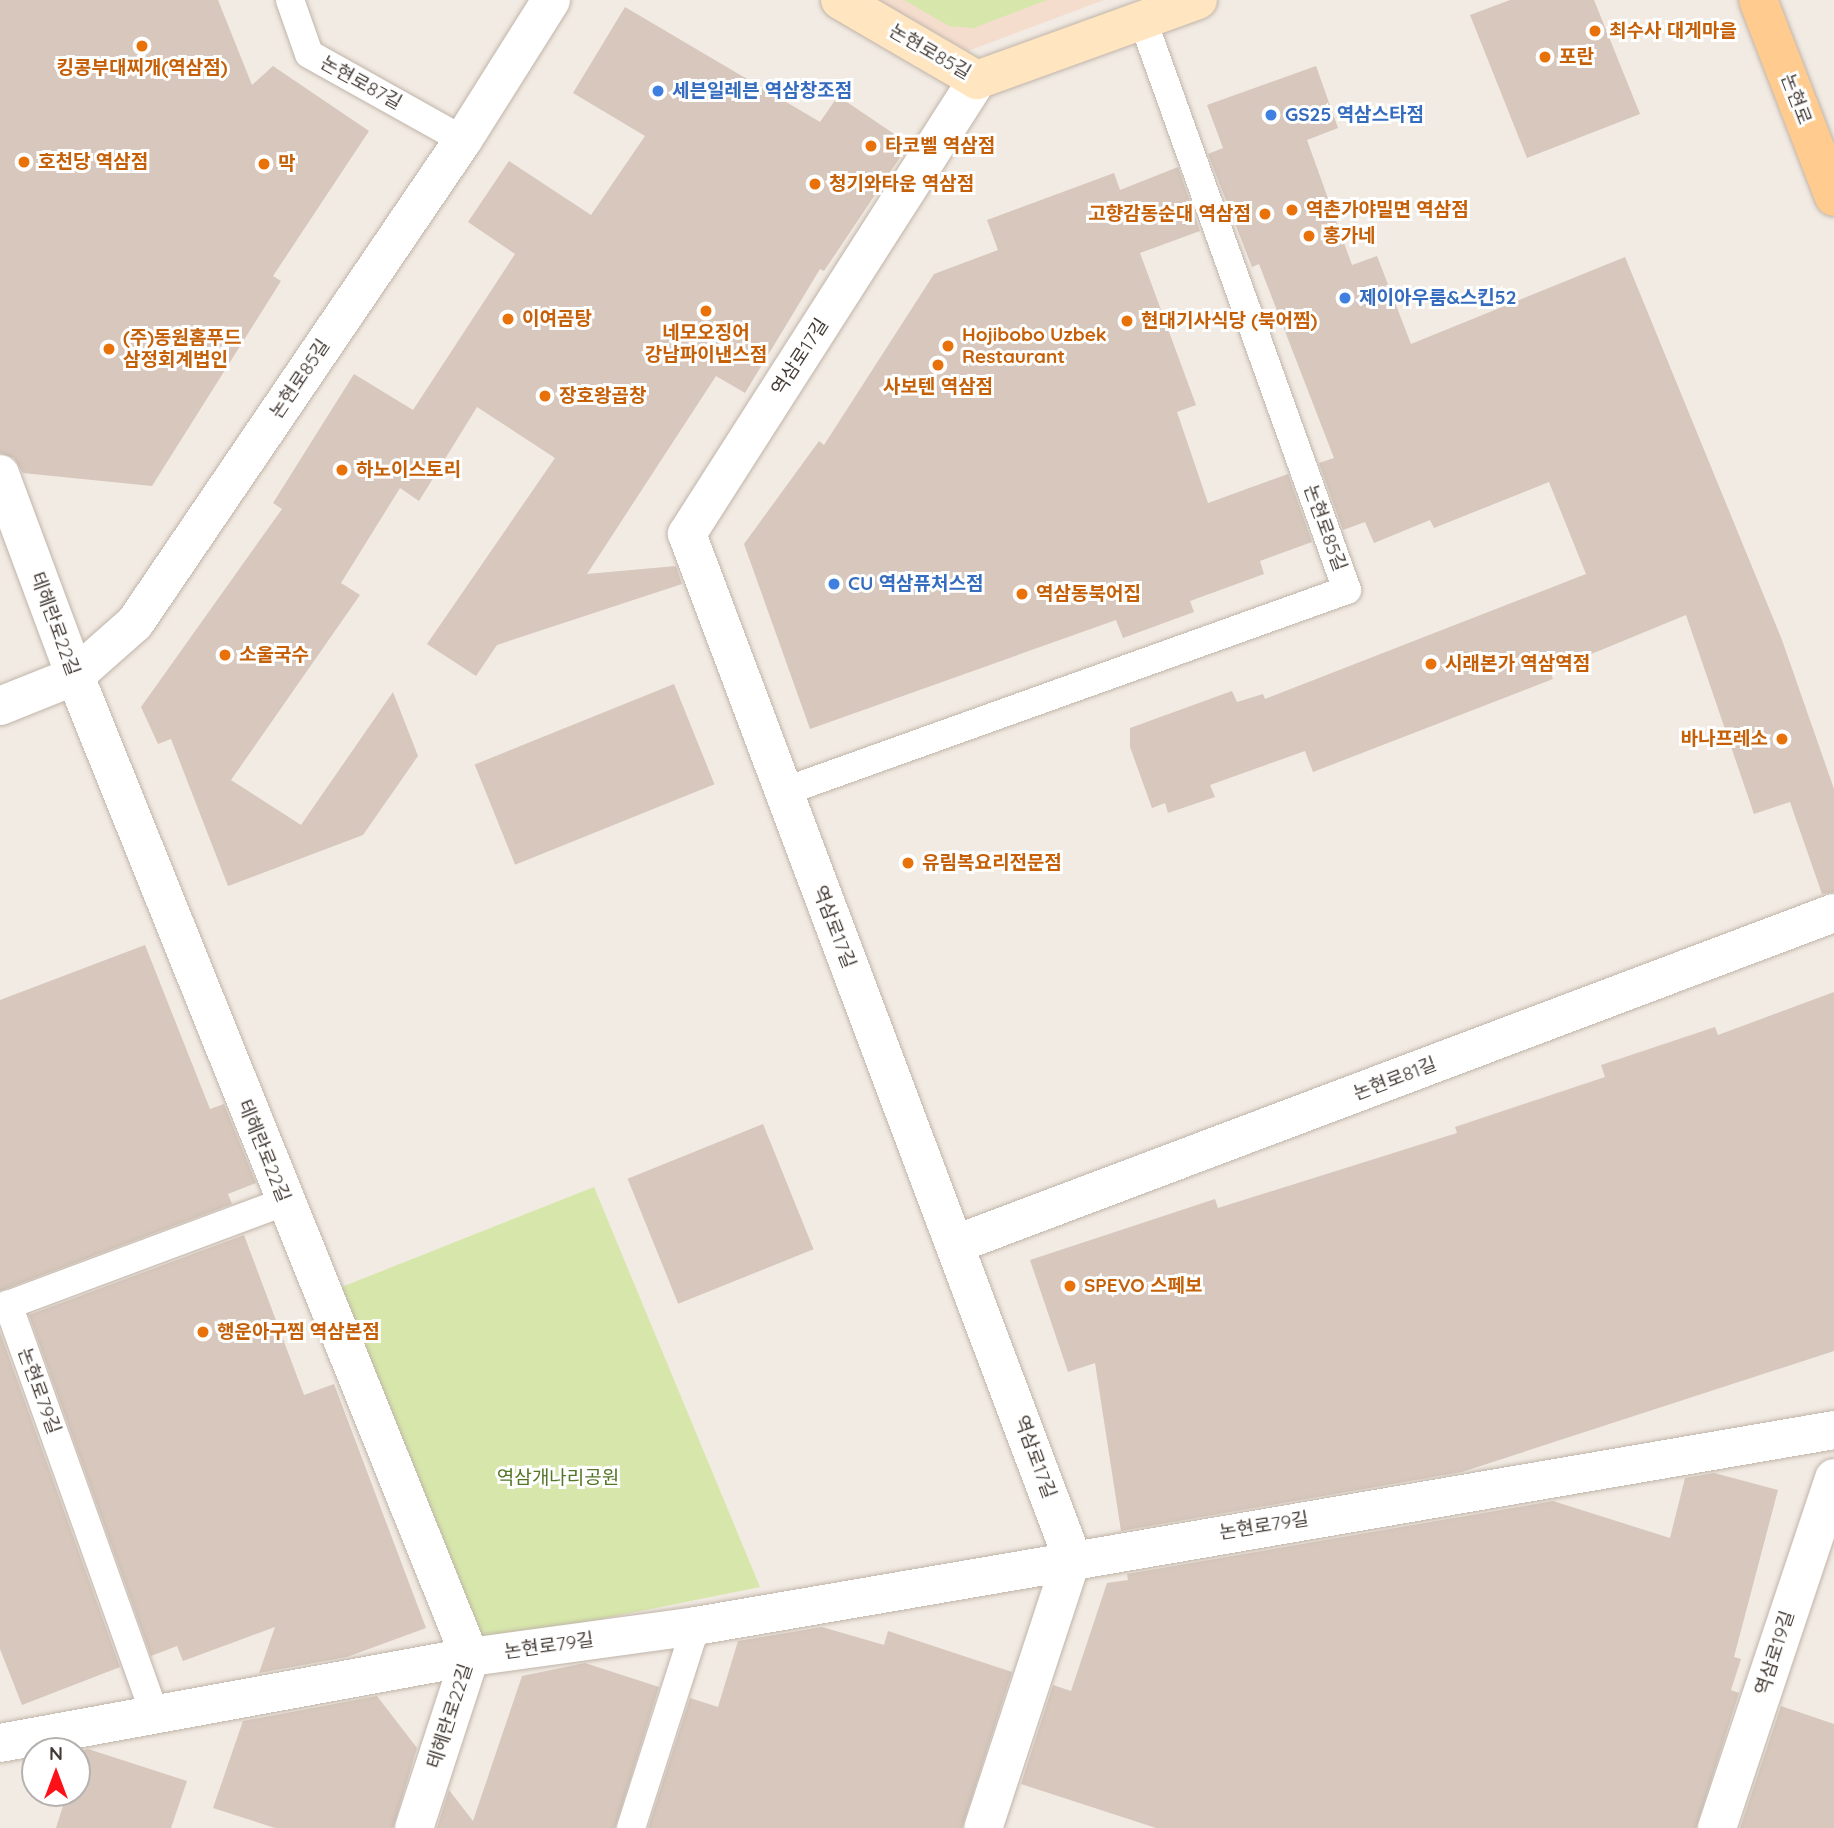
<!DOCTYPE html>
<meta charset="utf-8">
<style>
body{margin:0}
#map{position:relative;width:1834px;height:1828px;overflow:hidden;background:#f2ebe3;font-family:Quicksand,"Noto Sans KR",sans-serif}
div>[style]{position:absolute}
.commercial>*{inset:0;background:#f5ddce}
.green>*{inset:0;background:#d7e7ab}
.building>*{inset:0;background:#d7c7bc;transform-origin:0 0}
.roads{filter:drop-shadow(0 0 2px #c0b4a9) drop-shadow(0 0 2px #c0b4a9)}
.lane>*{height:28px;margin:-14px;padding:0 14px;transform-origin:14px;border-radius:14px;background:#fff}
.street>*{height:38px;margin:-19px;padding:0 19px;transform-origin:19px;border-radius:19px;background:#fff}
.secondary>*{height:38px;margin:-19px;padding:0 19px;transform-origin:19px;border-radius:19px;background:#ffe5c0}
.primary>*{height:38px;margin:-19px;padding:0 19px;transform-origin:19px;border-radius:19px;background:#ffcb8f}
.dots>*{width:19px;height:19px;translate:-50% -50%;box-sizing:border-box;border:4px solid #fff;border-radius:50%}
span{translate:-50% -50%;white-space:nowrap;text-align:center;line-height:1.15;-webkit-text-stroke:6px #fff;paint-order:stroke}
.food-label{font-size:19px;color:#c56008;font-weight:700}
.left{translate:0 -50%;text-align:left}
.right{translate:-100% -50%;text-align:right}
.street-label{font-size:19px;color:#443b34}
.shop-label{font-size:19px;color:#366cbe;font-weight:700}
.park-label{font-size:19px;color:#537627}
.north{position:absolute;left:21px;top:1737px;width:70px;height:70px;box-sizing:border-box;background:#fff;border:2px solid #b4b1ae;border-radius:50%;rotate:0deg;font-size:19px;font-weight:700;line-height:28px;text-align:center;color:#443b34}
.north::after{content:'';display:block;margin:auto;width:24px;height:32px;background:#fc1118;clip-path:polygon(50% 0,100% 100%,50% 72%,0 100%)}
</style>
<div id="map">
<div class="commercial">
<i style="clip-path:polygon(878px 0,1104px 0,968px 51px)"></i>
</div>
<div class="green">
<i style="clip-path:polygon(904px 0,1047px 0,974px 28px,949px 26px)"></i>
<i style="clip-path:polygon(594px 1187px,760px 1587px,467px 1646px,334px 1290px)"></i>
</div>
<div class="building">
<i style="clip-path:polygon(0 0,218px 0,252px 85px,273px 66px,369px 131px,273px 276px,281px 281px,152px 486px,23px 473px,14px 458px,0 453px)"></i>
<i style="clip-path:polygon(1510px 0,1594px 0,1640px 114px,1527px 158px,1470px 15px)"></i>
<i style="clip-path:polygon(625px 7px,820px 122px,838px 96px,909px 144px,824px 271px,820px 269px,745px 393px,716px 376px,587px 574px,676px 566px,682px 584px,497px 645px,476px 676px,427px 644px,555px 458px,477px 407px,419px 501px,400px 488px,341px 583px,360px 595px,231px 780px,301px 825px,393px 692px,418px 756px,363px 835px,228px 886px,171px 739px,158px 744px,141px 707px,282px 509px,273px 503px,354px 374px,413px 410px,515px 254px,468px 222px,509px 161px,591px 215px,645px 136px,573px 93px)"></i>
<i style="clip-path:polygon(1316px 66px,1338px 128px,1307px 140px,1352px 265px,1377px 256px,1411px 344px,1625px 257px,1782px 640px,1834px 789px,1834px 892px,1822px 894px,1790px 802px,1754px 814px,1686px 615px,1550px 671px,1553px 679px,1313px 772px,1305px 751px,1210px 785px,1215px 797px,1168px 813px,1165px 803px,1152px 808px,1130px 747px,1130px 728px,1232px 691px,1237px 702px,1263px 694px,1265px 699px,1586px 574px,1549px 482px,1434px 528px,1430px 520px,1374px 543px,1365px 522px,1343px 530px,1319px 463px,1334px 458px,1259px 264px,1252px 267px,1208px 154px,1223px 148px,1207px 105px)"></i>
<i style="clip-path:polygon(1178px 167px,1200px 231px,1140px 253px,1196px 405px,1177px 412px,1208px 503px,1288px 474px,1312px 542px,1260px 561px,1264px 574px,1190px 601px,1194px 612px,1123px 638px,1116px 620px,810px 729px,744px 544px,819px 441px,824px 445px,934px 274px,998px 250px,987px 220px,1114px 173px,1120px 190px)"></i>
<i style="left:674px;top:684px;width:108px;height:215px;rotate:68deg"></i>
<i style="clip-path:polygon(145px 945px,210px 1109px,224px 1104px,256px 1183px,228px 1194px,232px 1204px,0 1291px,0 1000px)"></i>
<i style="clip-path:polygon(1834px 992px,1834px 1351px,1462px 1472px,1121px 1531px,1095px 1363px,1068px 1372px,1030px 1260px,1215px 1199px,1218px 1208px,1457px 1133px,1455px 1127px,1605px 1077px,1601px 1065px,1715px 1027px,1718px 1035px)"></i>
<i style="left:763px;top:1124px;width:135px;height:146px;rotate:68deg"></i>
<i style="clip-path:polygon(244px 1235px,304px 1395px,334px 1384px,426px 1628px,347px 1657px,259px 1673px,275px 1627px,183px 1661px,177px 1646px,151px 1656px,29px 1315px)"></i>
<i style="clip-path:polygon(0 1332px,120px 1667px,22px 1705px,0 1649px)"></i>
<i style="clip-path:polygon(1714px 1473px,1778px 1490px,1734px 1657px,1741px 1659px,1731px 1690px,1739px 1693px,1696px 1828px,1156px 1828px,1021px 1784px,1053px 1685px,1071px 1691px,1107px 1583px,1128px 1580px,1127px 1574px,1553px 1501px,1670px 1538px,1685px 1478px)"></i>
<i style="clip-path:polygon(822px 1627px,884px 1645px,888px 1631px,1012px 1672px,962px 1828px,648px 1828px,690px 1698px,718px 1707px,738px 1641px)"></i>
<i style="clip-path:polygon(585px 1663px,659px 1687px,615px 1828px,437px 1828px,449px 1790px,473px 1821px,522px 1676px)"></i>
<i style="clip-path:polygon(377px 1696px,417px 1748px,393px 1828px,275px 1828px,213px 1808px,243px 1721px)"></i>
<i style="clip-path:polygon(1781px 1706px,1834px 1724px,1834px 1828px,1740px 1828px)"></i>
<i style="clip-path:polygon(88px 1749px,187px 1781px,171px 1828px,56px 1828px,67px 1793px,77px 1793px,77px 1761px,80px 1751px)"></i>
</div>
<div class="roads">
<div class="lane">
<i style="left:290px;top:0;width:57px;rotate:70.6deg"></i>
<i style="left:309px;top:54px;width:176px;rotate:29.2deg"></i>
<i style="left:783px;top:792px;width:599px;rotate:-19.71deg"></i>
<i style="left:1347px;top:590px;width:604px;rotate:-109.72deg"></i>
<i style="left:155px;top:1715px;width:436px;rotate:-109.7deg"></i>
<i style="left:8px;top:1305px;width:295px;rotate:-20.5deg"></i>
<i style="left:631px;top:1828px;width:212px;rotate:-72.2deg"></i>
</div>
<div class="street">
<i style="left:977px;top:80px;width:539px;rotate:122.57deg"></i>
<i style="left:687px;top:534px;width:1094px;rotate:69.39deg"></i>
<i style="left:1072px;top:1558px;width:284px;rotate:108.2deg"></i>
<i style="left:0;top:474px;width:215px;rotate:69.6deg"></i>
<i style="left:75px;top:676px;width:1058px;rotate:68.07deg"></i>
<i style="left:470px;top:1657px;width:180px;rotate:108.1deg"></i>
<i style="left:0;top:706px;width:81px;rotate:-21.8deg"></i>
<i style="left:75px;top:676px;width:80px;rotate:-41.5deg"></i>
<i style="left:135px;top:623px;width:584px;rotate:-55.82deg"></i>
<i style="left:463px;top:140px;width:165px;rotate:-57.8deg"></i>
<i style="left:956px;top:1244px;width:938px;rotate:-20.66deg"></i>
<i style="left:0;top:1743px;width:478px;rotate:-10.4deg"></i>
<i style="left:470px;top:1657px;width:228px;rotate:-7.8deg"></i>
<i style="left:696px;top:1626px;width:1155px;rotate:-9.77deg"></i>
<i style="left:1717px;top:1828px;width:369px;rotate:-71.5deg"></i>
</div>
<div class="secondary">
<i style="left:840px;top:0;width:159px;rotate:30.3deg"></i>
<i style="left:977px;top:80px;width:235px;rotate:-19.9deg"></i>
</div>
<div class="primary">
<i style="left:1758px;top:0;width:211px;rotate:68.9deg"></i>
</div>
</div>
<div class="dots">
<i style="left:1595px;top:31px;background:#e8710a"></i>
<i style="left:142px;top:46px;background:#e8710a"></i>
<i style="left:1545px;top:57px;background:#e8710a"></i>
<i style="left:658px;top:91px;background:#3f7fe0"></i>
<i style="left:1271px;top:115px;background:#3f7fe0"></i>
<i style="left:871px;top:146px;background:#e8710a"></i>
<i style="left:24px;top:162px;background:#e8710a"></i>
<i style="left:264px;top:164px;background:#e8710a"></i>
<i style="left:815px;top:184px;background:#e8710a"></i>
<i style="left:1292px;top:210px;background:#e8710a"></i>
<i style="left:1265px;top:214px;background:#e8710a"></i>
<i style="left:1309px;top:236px;background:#e8710a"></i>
<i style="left:1345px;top:298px;background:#3f7fe0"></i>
<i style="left:706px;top:311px;background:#e8710a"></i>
<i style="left:508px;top:319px;background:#e8710a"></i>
<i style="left:1127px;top:321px;background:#e8710a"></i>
<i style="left:948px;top:346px;background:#e8710a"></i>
<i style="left:109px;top:349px;background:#e8710a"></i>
<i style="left:938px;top:365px;background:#e8710a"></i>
<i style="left:545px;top:396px;background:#e8710a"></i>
<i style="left:342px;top:470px;background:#e8710a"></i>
<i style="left:834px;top:584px;background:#3f7fe0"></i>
<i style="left:1022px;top:594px;background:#e8710a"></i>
<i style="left:225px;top:655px;background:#e8710a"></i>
<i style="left:1431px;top:664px;background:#e8710a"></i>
<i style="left:1782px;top:739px;background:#e8710a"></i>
<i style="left:908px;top:863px;background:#e8710a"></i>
<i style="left:1070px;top:1286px;background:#e8710a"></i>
<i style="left:203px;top:1332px;background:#e8710a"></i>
</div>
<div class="food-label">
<span class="left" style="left:1609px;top:31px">최수사 대게마을</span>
<span class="left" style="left:1559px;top:57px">포란</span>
<span style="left:142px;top:68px">킹콩부대찌개(역삼점)</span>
<span class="left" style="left:885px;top:146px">타코벨 역삼점</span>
<span class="left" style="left:38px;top:162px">호천당 역삼점</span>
<span class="left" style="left:278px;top:164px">막</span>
<span class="left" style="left:829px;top:184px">청기와타운 역삼점</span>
<span class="left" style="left:1306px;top:210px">역촌가야밀면 역삼점</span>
<span class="right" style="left:1251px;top:214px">고향감동순대 역삼점</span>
<span class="left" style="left:1323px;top:236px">홍가네</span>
<span class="left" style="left:522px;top:319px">이여곰탕</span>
<span class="left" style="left:1141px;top:321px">현대기사식당 (북어찜)</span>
<span style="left:706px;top:344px">네모오징어<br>강남파이낸스점</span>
<span class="left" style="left:962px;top:346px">Hojibobo Uzbek<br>Restaurant</span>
<span class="left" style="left:123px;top:349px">(주)동원홈푸드<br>삼정회계법인</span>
<span style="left:938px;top:387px">사보텐 역삼점</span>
<span class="left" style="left:559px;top:396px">장호왕곱창</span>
<span class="left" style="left:356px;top:470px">하노이스토리</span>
<span class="left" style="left:1036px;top:594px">역삼동북어집</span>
<span class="left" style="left:239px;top:655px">소울국수</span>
<span class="left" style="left:1445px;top:664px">시래본가 역삼역점</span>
<span class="right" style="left:1768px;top:739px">바나프레소</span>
<span class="left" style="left:922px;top:863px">유림복요리전문점</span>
<span class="left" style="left:1084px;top:1286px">SPEVO 스페보</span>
<span class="left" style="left:217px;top:1332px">행운아구찜 역삼본점</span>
</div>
<div class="street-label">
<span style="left:930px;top:52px;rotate:30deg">논현로85길</span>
<span style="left:361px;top:83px;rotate:29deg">논현로87길</span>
<span style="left:1796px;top:99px;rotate:69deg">논현로</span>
<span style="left:800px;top:357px;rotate:-57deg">역삼로17길</span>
<span style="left:300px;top:379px;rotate:-56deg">논현로85길</span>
<span style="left:1325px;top:528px;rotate:70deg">논현로85길</span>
<span style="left:55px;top:624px;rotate:70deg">테헤란로22길</span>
<span style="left:834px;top:927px;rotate:69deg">역삼로17길</span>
<span style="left:1395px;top:1079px;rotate:-21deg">논현로81길</span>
<span style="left:264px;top:1151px;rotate:68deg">테헤란로22길</span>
<span style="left:39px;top:1391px;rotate:70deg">논현로79길</span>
<span style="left:1035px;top:1457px;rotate:70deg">역삼로17길</span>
<span style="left:1264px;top:1526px;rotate:-9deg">논현로79길</span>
<span style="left:549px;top:1646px;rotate:-8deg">논현로79길</span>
<span style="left:1775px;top:1653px;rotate:-72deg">역삼로19길</span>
<span style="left:450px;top:1716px;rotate:-72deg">테헤란로22길</span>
</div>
<div class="shop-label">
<span class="left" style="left:672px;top:91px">세븐일레븐 역삼창조점</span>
<span class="left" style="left:1285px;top:115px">GS25 역삼스타점</span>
<span class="left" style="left:1359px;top:298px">제이아우룸&amp;스킨52</span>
<span class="left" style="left:848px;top:584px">CU 역삼퓨처스점</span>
</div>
<div class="park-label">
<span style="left:558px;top:1478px">역삼개나리공원</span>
</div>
<div class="north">N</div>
</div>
